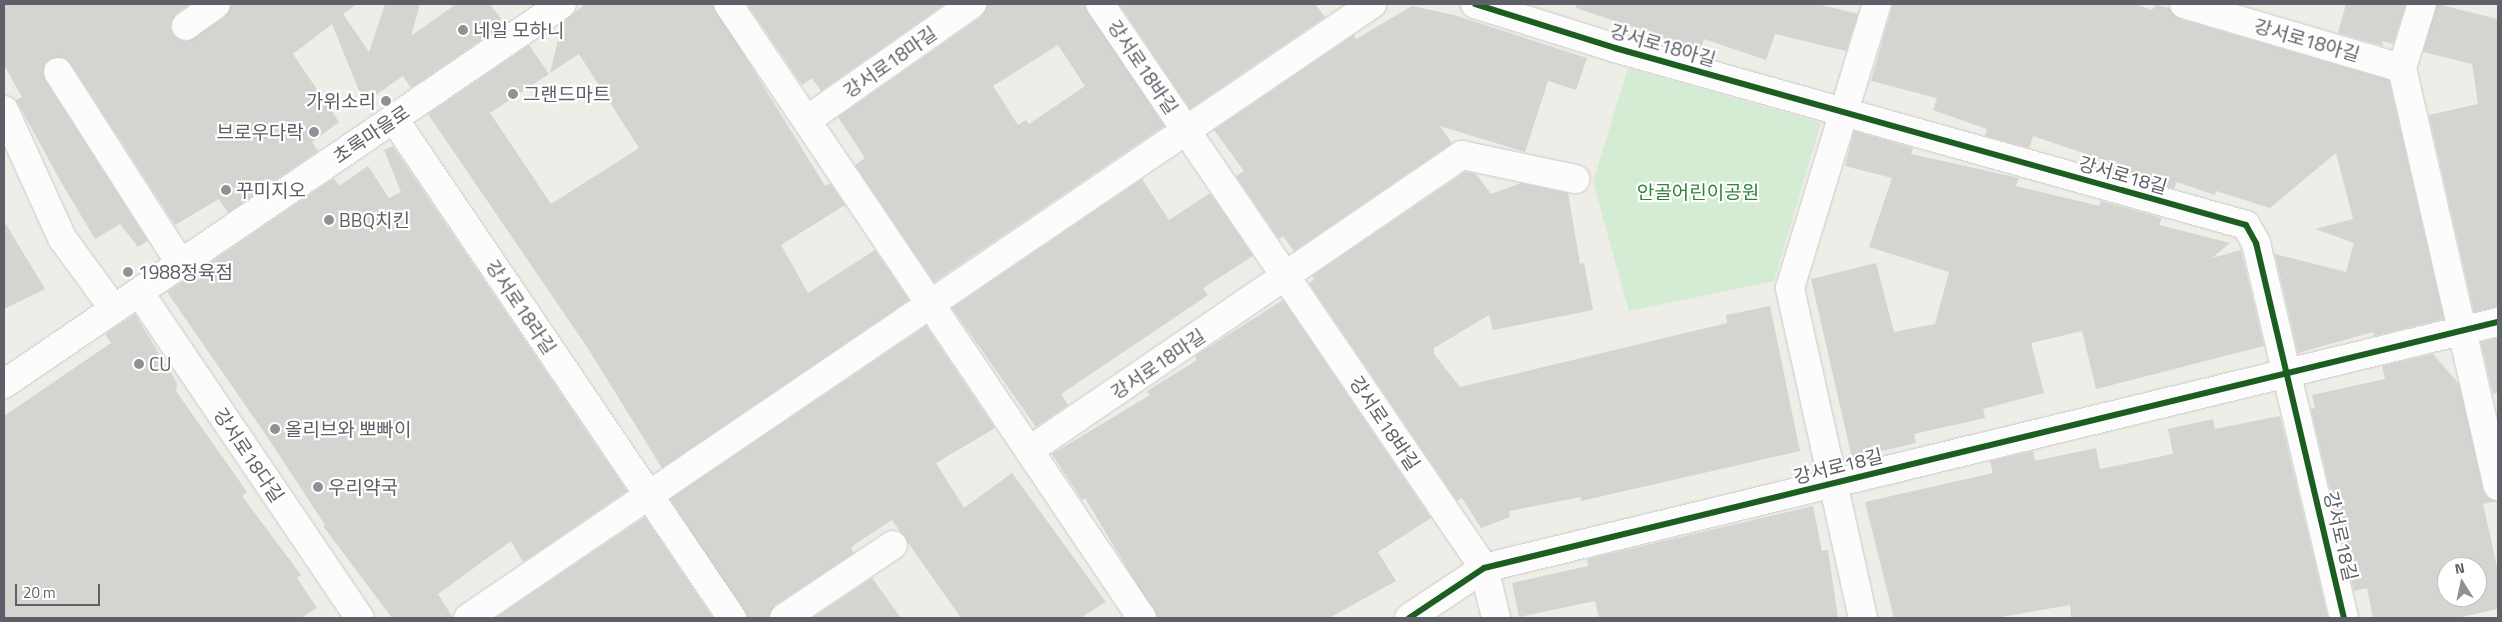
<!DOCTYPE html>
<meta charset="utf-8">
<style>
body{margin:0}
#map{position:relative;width:2502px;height:622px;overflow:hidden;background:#eeede8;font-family:"Titillium Web","Noto Sans KR",sans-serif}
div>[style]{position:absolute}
.green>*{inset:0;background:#d4ebd4}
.building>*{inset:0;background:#d5d4d1}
.roads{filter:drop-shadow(0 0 1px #cacac9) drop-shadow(0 0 1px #cacac9)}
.minor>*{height:28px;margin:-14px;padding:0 14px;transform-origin:14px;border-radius:14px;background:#fcfcfc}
.cycleway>*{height:6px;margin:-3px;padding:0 3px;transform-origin:3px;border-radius:3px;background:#1b5e20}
.dots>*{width:14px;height:14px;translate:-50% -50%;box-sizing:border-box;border:2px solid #fff;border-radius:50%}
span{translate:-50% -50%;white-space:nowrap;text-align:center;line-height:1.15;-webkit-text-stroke:4.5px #fff;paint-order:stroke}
.poi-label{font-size:19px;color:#5d6067}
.left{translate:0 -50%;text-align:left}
.right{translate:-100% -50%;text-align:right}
.street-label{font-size:19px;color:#5d6067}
.park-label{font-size:19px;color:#2d8638}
.frame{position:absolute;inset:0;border:5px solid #5d6067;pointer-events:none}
.north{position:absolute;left:2437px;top:557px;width:50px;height:50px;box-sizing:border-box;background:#fff;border:1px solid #bebfc2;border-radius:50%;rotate:350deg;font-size:14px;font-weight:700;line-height:20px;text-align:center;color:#5d6067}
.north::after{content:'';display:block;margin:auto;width:18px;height:22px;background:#909194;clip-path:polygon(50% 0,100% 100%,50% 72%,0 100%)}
.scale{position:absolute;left:15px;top:584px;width:85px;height:22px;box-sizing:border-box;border:2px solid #5d6067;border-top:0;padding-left:6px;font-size:15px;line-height:18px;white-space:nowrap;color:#5d6067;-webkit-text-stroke:4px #fff;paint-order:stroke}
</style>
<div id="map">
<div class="green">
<i style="clip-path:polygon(1628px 68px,1821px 123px,1774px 281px,1629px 311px,1593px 182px)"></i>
</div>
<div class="building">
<i style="clip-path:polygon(4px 4px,190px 4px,176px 14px,170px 27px,174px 36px,187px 42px,225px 17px,231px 4px,357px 4px,343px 14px,369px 52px,385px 4px,420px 4px,411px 36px,456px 4px,490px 4px,505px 24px,411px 88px,403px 76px,364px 103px,332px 24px,293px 54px,339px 122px,312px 142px,318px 151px,228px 213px,219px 199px,175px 225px,71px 64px,65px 58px,50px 59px,44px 65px,45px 80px,148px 241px,138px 247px,120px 224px,95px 239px,61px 182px,16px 100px,22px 97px,4px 65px)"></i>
<i style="clip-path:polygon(585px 4px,713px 4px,825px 186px,830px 183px,845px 205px,781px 245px,808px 293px,875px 250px,909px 300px,662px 468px,587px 347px,428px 114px,529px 45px,549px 74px,490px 113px,551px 204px,639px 148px,579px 54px,550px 73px,562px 23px)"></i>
<i style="clip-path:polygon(747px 4px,945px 4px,821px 91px,812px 78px,802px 85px)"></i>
<i style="clip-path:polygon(evenodd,987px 4px,1085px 4px,1164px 126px,934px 282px,855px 165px,865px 158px,838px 117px,981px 17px,987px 4px,1058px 45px,1085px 86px,1029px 124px,1026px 120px,1018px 125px,993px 86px,1058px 45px)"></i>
<i style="clip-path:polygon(1119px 4px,1315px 4px,1325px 17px,1190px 109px)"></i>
<i style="clip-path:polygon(1577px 4px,1818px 4px,1858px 14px,1846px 51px,1775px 34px,1766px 60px,1704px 39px,1701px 50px,1576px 8px)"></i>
<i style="clip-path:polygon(1893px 4px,2135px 4px,2152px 10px,2156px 4px,2169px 8px,2180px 19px,2389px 80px,2444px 319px,2374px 336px,2373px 332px,2298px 353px,2275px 254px,2346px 272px,2354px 243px,2315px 229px,2353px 219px,2336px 153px,2270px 208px,2216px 191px,2215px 195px,2177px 182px,2174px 189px,2113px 172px,2110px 162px,2033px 136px,2029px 148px,1985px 136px,1987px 129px,1933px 110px,1937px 98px,1871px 81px)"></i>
<i style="clip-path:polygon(2346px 4px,2406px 4px,2393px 44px,2382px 41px,2383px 46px,2338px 33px)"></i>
<i style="clip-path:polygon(2437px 4px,2498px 19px,2498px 307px,2474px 312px,2429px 115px,2478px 104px,2472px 64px,2423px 52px)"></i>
<i style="clip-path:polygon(1412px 6px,1454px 15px,1587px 58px,1576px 90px,1548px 81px,1525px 152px,1440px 126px,1452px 143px,1294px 251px,1283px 236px,1279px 239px,1236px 176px,1244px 171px,1214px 130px,1354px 35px,1356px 39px)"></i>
<i style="clip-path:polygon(1854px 131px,1913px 148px,1911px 154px,2019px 178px,2016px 186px,2099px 206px,2101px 201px,2162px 218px,2159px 225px,2230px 243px,2212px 258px,2241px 250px,2264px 346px,2096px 389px,2082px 331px,2031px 343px,2044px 393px,1983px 409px,1985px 418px,1914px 434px,1916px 443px,1852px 458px,1811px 279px,1876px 263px,1894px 332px,1935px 324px,1949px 272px,1869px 247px,1892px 178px,1845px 166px)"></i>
<i style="clip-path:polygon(393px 146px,627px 491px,523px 562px,511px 541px,438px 594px,453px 618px,392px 618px,323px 526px,325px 525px,268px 438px,167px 292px,334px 178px,339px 186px,368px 166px,389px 198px,401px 192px,384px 150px)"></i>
<i style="clip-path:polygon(1465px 172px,1476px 174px,1491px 194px,1521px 183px,1568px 193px,1580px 264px,1584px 263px,1593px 310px,1493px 330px,1489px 315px,1434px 348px,1434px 354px,1460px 387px,1727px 323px,1726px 315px,1770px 306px,1800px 451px,1581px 501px,1581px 497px,1509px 511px,1510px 517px,1481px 528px,1462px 498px,1457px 501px,1309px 283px,1314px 280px,1312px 276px)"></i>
<i style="clip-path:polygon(1142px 179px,1169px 220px,1210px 193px,1253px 256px,1203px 288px,1208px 295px,1061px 394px,1068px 405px,1036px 427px,952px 308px)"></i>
<i style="clip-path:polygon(4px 221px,45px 289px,4px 309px)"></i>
<i style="clip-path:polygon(1283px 300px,1431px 518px,1378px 552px,1396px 581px,1329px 618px,1157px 618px,1085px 498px,1082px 500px,1052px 454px,1150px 395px,1147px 391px,1197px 360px,1195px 356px)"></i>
<i style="clip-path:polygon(135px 314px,177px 383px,176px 391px,247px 492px,242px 496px,301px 575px,297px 578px,317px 608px,301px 618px,4px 618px,4px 416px,111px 343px,105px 334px)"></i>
<i style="clip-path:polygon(926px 326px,995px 428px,936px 463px,964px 508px,1012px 473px,1106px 602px,1080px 618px,961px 618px,892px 520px,854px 545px,851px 548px,854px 553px,775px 605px,768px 618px,747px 618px,670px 499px)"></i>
<i style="clip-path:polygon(2498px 338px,2498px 393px,2493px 394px,2481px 342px)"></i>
<i style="clip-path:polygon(evenodd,2433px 354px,2459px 384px,2483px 490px,2487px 497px,2498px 501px,2483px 504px,2498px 571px,2498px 609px,2456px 618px,2373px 618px,2367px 588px,2354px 591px,2311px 409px,2315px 408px,2312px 395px,2385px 379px,2382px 366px,2433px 354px,2447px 567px,2477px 567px,2477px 597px,2447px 597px,2447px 567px)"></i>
<i style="clip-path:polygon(2280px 416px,2328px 618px,2071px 618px,2070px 605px,1995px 618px,1894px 618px,1865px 502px,1993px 473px,1990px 461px,2033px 451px,2035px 461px,2096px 448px,2100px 469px,2173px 454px,2168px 429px,2213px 419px,2215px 429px)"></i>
<i style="clip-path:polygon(1813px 506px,1822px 551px,1828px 550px,1838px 618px,1599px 618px,1595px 601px,1519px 617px,1512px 583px,1588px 566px,1587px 559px)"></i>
<i style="clip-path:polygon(645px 517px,713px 618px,495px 618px)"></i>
<i style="clip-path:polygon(872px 578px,901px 618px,812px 618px)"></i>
</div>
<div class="roads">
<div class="minor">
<i style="left:728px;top:4px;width:741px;rotate:56.01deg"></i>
<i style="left:1100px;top:4px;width:682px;rotate:55.75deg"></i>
<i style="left:1484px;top:568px;width:51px;rotate:76.5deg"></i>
<i style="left:1475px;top:4px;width:147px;rotate:17.4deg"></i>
<i style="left:1615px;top:48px;width:655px;rotate:15.67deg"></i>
<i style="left:2246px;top:225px;width:21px;rotate:61deg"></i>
<i style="left:2256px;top:243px;width:385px;rotate:76.8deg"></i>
<i style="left:2184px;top:4px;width:227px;rotate:16.4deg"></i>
<i style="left:2422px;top:4px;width:67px;rotate:107.4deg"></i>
<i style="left:2402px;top:68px;width:429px;rotate:77.1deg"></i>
<i style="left:186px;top:26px;width:37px;rotate:-36deg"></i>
<i style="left:58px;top:72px;width:228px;rotate:57.4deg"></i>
<i style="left:4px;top:110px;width:141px;rotate:65.6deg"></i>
<i style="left:62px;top:238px;width:88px;rotate:53.8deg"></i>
<i style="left:394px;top:119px;width:603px;rotate:55.89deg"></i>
<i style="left:807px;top:120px;width:202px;rotate:-35.1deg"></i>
<i style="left:139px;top:292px;width:394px;rotate:55.9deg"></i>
<i style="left:4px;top:384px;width:675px;rotate:-34.26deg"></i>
<i style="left:1030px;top:450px;width:523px;rotate:-34.33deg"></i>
<i style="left:1462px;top:155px;width:116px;rotate:12deg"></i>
<i style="left:468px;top:618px;width:1093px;rotate:-34.18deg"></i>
<i style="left:784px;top:618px;width:131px;rotate:-33.8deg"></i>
<i style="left:1409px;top:618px;width:90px;rotate:-33.7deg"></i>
<i style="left:1484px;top:568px;width:1043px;rotate:-13.64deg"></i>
<i style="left:1863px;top:618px;width:338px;rotate:-102.5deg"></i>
<i style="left:1790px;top:288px;width:297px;rotate:-73deg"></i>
</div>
</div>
<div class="cycleway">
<i style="left:1475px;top:4px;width:147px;rotate:17.4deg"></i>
<i style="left:1615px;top:48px;width:655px;rotate:15.67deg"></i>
<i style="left:2246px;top:225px;width:21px;rotate:61deg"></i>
<i style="left:2256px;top:243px;width:385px;rotate:76.8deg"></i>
<i style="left:1409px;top:618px;width:90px;rotate:-33.7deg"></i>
<i style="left:1484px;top:568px;width:1043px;rotate:-13.64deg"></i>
</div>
<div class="dots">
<i style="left:463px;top:30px;background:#909194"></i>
<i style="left:513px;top:94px;background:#909194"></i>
<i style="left:386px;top:101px;background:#909194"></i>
<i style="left:314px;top:132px;background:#909194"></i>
<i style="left:226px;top:190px;background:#909194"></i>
<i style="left:329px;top:220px;background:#909194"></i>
<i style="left:128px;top:272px;background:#909194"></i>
<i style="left:139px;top:364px;background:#909194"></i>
<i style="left:275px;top:429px;background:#909194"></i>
<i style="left:318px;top:487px;background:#909194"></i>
</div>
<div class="poi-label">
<span class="left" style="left:473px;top:30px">네일 모하니</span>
<span class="left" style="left:523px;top:94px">그랜드마트</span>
<span class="right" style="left:376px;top:101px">가위소리</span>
<span class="right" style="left:304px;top:132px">브로우다락</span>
<span class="left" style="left:236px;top:190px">꾸미지오</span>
<span class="left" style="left:339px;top:220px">BBQ치킨</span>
<span class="left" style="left:138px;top:272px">1988정육점</span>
<span class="left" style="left:149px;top:364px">CU</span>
<span class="left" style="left:285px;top:429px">올리브와 뽀빠이</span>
<span class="left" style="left:328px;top:487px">우리약국</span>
</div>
<div class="street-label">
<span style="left:2307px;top:40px;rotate:16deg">강서로18아길</span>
<span style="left:1663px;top:45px;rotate:16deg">강서로18아길</span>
<span style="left:890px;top:62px;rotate:-35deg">강서로18마길</span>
<span style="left:1143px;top:67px;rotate:56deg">강서로18바길</span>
<span style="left:371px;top:134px;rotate:-34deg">초록마을로</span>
<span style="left:2123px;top:175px;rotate:16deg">강서로18길</span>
<span style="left:521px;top:307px;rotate:56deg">강서로18라길</span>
<span style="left:1158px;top:364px;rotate:-34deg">강서로18마길</span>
<span style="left:1385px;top:423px;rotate:56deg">강서로18바길</span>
<span style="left:249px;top:455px;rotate:56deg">강서로18다길</span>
<span style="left:1838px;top:466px;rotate:-14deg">강서로18길</span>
<span style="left:2341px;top:536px;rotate:77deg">강서로18길</span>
</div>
<div class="park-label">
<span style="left:1698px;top:192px">안골어린이공원</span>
</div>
<div class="frame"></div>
<div class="north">N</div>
<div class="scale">20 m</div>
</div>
